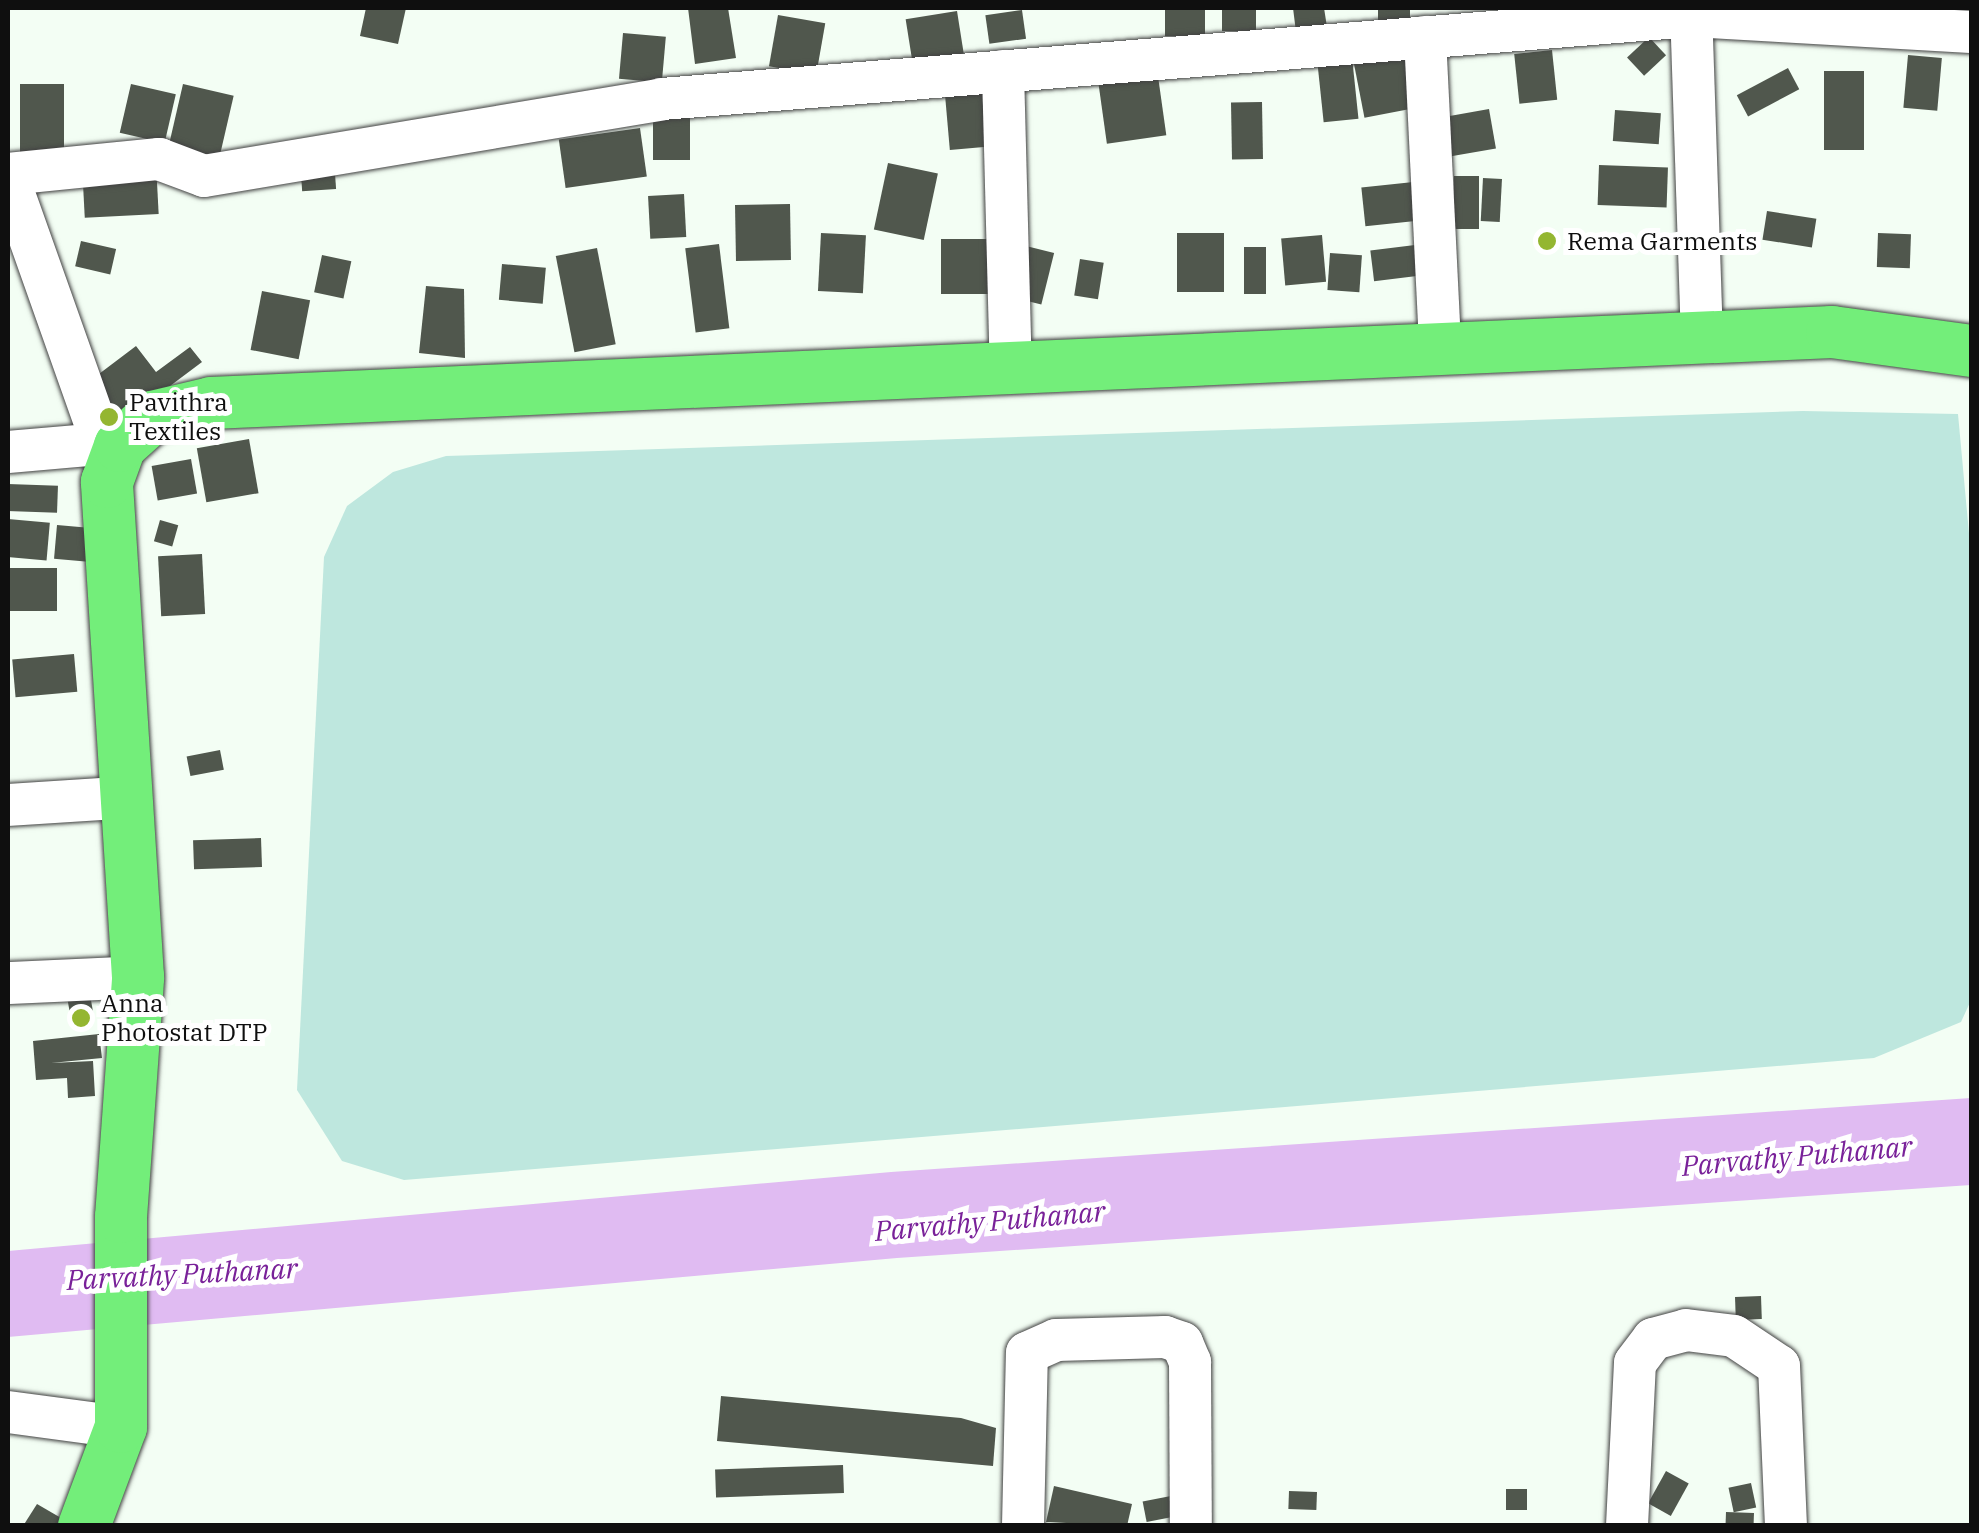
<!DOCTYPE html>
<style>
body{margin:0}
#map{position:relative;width:1979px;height:1533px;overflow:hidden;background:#f3fef4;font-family:"IBM Plex Serif",serif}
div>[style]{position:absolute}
.green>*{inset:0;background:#bee7de}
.water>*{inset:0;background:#e0bbf2}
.building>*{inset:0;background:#50574d;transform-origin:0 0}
.roads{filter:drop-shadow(0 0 2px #424242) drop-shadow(0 0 2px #424242)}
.minor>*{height:42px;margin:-21px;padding:0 21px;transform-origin:21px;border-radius:21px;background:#fff}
.major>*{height:52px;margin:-26px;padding:0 26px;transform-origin:26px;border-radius:26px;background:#73ee7a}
.dots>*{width:28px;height:28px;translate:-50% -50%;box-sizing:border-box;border:5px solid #fff;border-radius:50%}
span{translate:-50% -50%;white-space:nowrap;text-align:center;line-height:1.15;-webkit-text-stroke:10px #fff;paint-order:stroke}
.poi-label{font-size:25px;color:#0f0f0f}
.left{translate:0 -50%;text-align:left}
.water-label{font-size:28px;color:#792199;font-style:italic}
.frame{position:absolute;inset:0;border:10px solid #0f0f0f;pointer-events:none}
</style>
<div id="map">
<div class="green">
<i style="clip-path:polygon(1803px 411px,1958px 414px,1972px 566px,1972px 998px,1961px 1022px,1874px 1058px,404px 1180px,342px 1161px,297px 1090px,324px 557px,347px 506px,393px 472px,446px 456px)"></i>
</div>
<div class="water">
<i style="clip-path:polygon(1971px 1098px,1971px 1185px,897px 1258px,8px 1337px,8px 1251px,891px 1172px)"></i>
</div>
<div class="building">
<i style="clip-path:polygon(366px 8px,406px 8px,398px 44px,360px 36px)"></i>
<i style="clip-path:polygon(688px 8px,728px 8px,736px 58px,695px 64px)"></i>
<i style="left:1165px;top:8px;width:40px;height:28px"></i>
<i style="left:1222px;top:8px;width:34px;height:23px"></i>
<i style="clip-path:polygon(1293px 8px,1324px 8px,1327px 27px,1296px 32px)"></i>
<i style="left:1378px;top:8px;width:32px;height:12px"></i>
<i style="left:1022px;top:10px;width:29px;height:37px;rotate:82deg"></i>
<i style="left:957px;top:11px;width:43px;height:52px;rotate:81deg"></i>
<i style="left:778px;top:15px;width:48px;height:52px;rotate:10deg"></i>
<i style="left:623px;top:33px;width:43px;height:46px;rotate:5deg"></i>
<i style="left:1649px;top:37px;width:25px;height:30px;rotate:47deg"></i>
<i style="left:1409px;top:48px;width:60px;height:57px;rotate:79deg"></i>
<i style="left:1552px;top:50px;width:50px;height:38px;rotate:84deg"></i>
<i style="left:1908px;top:55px;width:34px;height:53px;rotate:5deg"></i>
<i style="left:1352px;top:57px;width:62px;height:35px;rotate:84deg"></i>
<i style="left:1788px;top:68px;width:24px;height:58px;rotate:62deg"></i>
<i style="left:1157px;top:69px;width:67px;height:60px;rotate:82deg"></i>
<i style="left:1824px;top:71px;width:40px;height:79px"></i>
<i style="left:20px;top:84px;width:44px;height:70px"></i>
<i style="left:131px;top:84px;width:46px;height:50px;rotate:13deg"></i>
<i style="left:183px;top:84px;width:52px;height:78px;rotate:13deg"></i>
<i style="left:982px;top:93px;width:54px;height:37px;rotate:85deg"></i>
<i style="left:1262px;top:102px;width:57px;height:31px;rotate:89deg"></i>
<i style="left:1489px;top:109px;width:40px;height:47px;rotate:80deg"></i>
<i style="left:690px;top:110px;width:50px;height:37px;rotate:90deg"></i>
<i style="left:1615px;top:110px;width:46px;height:31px;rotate:4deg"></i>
<i style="left:640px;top:128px;width:49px;height:82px;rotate:82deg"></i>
<i style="left:334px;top:159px;width:30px;height:34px;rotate:86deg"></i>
<i style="left:156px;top:163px;width:51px;height:74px;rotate:87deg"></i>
<i style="left:888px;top:163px;width:51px;height:68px;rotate:12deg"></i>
<i style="left:1599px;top:165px;width:69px;height:40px;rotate:2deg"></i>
<i style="left:1454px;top:176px;width:25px;height:53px"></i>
<i style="left:1483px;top:178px;width:19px;height:43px;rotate:3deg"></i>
<i style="left:1423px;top:181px;width:39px;height:62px;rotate:84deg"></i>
<i style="left:684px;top:194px;width:43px;height:36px;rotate:87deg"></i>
<i style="left:790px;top:204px;width:56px;height:55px;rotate:89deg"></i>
<i style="left:1767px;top:211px;width:50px;height:29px;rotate:9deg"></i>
<i style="left:821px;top:233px;width:45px;height:58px;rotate:3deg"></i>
<i style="left:1177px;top:233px;width:47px;height:59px"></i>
<i style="left:1878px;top:233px;width:33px;height:34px;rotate:2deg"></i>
<i style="left:1322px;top:235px;width:47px;height:41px;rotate:85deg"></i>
<i style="left:941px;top:239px;width:53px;height:55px"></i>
<i style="left:81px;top:241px;width:36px;height:26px;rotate:13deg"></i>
<i style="left:719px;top:244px;width:85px;height:34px;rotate:83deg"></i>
<i style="left:1415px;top:245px;width:31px;height:45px;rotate:83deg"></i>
<i style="left:1026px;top:246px;width:29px;height:53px;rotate:14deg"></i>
<i style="left:1244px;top:247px;width:22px;height:47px"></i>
<i style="left:597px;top:248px;width:98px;height:42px;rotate:79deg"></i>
<i style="left:1330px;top:253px;width:32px;height:37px;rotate:4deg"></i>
<i style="left:322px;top:255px;width:30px;height:38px;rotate:12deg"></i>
<i style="left:1080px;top:259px;width:24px;height:37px;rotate:9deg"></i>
<i style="left:502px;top:264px;width:44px;height:36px;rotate:5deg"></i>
<i style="clip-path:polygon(426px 286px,464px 289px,465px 358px,419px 353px)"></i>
<i style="left:262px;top:291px;width:49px;height:60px;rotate:11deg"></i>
<i style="clip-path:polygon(136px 346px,156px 372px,190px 347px,202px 362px,122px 422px,91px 380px)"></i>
<i style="left:249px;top:439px;width:55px;height:53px;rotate:80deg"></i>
<i style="left:191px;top:459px;width:35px;height:40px;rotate:80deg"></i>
<i style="left:8px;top:484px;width:50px;height:27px;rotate:2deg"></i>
<i style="left:8px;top:519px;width:42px;height:38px;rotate:5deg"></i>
<i style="left:160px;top:520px;width:19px;height:22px;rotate:16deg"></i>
<i style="left:57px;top:525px;width:37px;height:34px;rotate:5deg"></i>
<i style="left:202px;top:554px;width:60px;height:44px;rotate:87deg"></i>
<i style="left:9px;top:568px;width:48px;height:43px"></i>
<i style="left:74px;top:654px;width:38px;height:62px;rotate:85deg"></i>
<i style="left:220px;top:750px;width:20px;height:34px;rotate:79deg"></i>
<i style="left:261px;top:838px;width:29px;height:68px;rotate:88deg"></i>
<i style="left:89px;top:989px;width:29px;height:23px;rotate:80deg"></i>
<i style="clip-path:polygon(99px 1034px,102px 1058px,51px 1063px,93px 1061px,95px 1096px,68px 1098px,67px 1078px,36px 1080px,33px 1041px)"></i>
<i style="left:1761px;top:1296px;width:23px;height:26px;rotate:88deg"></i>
<i style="clip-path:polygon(721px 1396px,961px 1418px,996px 1428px,993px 1466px,717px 1441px)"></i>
<i style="left:843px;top:1465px;width:28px;height:128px;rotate:88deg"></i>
<i style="left:1666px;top:1471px;width:26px;height:37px;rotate:29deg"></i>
<i style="left:1751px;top:1483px;width:25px;height:23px;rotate:78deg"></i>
<i style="clip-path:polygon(1054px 1486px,1132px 1504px,1127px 1526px,1046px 1522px)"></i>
<i style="left:1527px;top:1489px;width:21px;height:21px;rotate:90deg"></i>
<i style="left:1289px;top:1491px;width:28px;height:18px;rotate:2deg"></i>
<i style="left:1176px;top:1495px;width:21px;height:34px;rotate:79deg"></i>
<i style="clip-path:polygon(37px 1504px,68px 1522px,65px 1526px,23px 1526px)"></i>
<i style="left:1726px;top:1512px;width:28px;height:14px;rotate:2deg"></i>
</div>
<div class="roads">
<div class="minor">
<i style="left:1691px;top:8px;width:328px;rotate:88.1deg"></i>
<i style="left:1425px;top:37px;width:311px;rotate:87.2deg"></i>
<i style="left:1003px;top:71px;width:296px;rotate:88.5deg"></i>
<i style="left:8px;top:174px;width:152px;rotate:-5.7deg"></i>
<i style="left:159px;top:159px;width:48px;rotate:20.7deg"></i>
<i style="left:204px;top:176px;width:464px;rotate:-9.5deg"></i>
<i style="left:662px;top:99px;width:1033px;rotate:-4.61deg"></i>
<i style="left:1692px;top:16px;width:280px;rotate:3.3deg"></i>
<i style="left:8px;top:177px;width:303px;rotate:70.5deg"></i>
<i style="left:8px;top:452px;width:91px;rotate:-5deg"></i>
<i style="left:8px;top:805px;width:123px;rotate:-3.7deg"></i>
<i style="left:8px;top:983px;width:130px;rotate:-2.6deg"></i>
<i style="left:8px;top:1412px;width:114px;rotate:7.6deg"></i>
<i style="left:1023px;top:1526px;width:173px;rotate:-88.7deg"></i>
<i style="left:1027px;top:1353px;width:32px;rotate:-24deg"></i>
<i style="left:1056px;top:1340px;width:109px;rotate:-1.6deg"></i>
<i style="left:1165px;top:1337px;width:18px;rotate:19deg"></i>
<i style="left:1182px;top:1343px;width:21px;rotate:67deg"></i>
<i style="left:1190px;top:1362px;width:164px;rotate:89.7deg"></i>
<i style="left:1627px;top:1526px;width:163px;rotate:-87.2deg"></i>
<i style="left:1635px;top:1363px;width:30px;rotate:-53deg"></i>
<i style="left:1653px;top:1339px;width:34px;rotate:-15deg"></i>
<i style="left:1686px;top:1330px;width:48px;rotate:7.1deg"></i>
<i style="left:1734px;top:1336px;width:54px;rotate:33.7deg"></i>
<i style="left:1779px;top:1366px;width:160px;rotate:87.5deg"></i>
</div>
<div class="major">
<i style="left:84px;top:1526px;width:106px;rotate:-69.5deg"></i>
<i style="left:121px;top:1427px;width:210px;rotate:-90deg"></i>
<i style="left:121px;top:1217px;width:241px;rotate:-85.9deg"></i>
<i style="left:138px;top:977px;width:496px;rotate:-93.6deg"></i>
<i style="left:107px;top:482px;width:38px;rotate:-70deg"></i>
<i style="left:120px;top:446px;width:43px;rotate:-42.2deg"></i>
<i style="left:152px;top:417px;width:61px;rotate:-13.3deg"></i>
<i style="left:211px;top:403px;width:1623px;rotate:-2.51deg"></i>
<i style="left:1832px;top:332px;width:141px;rotate:7.7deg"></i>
</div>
</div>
<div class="dots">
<i style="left:1547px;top:241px;background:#94b631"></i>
<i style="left:109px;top:417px;background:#94b631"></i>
<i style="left:81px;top:1018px;background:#94b631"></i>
</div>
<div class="poi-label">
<span class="left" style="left:1567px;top:241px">Rema Garments</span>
<span class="left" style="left:129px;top:417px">Pavithra<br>Textiles</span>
<span class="left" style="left:101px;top:1018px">Anna<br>Photostat DTP</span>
</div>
<div class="water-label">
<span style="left:1797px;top:1156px;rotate:-5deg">Parvathy Puthanar</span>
<span style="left:990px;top:1221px;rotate:-5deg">Parvathy Puthanar</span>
<span style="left:182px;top:1274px;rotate:-3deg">Parvathy Puthanar</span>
</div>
<div class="frame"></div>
</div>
